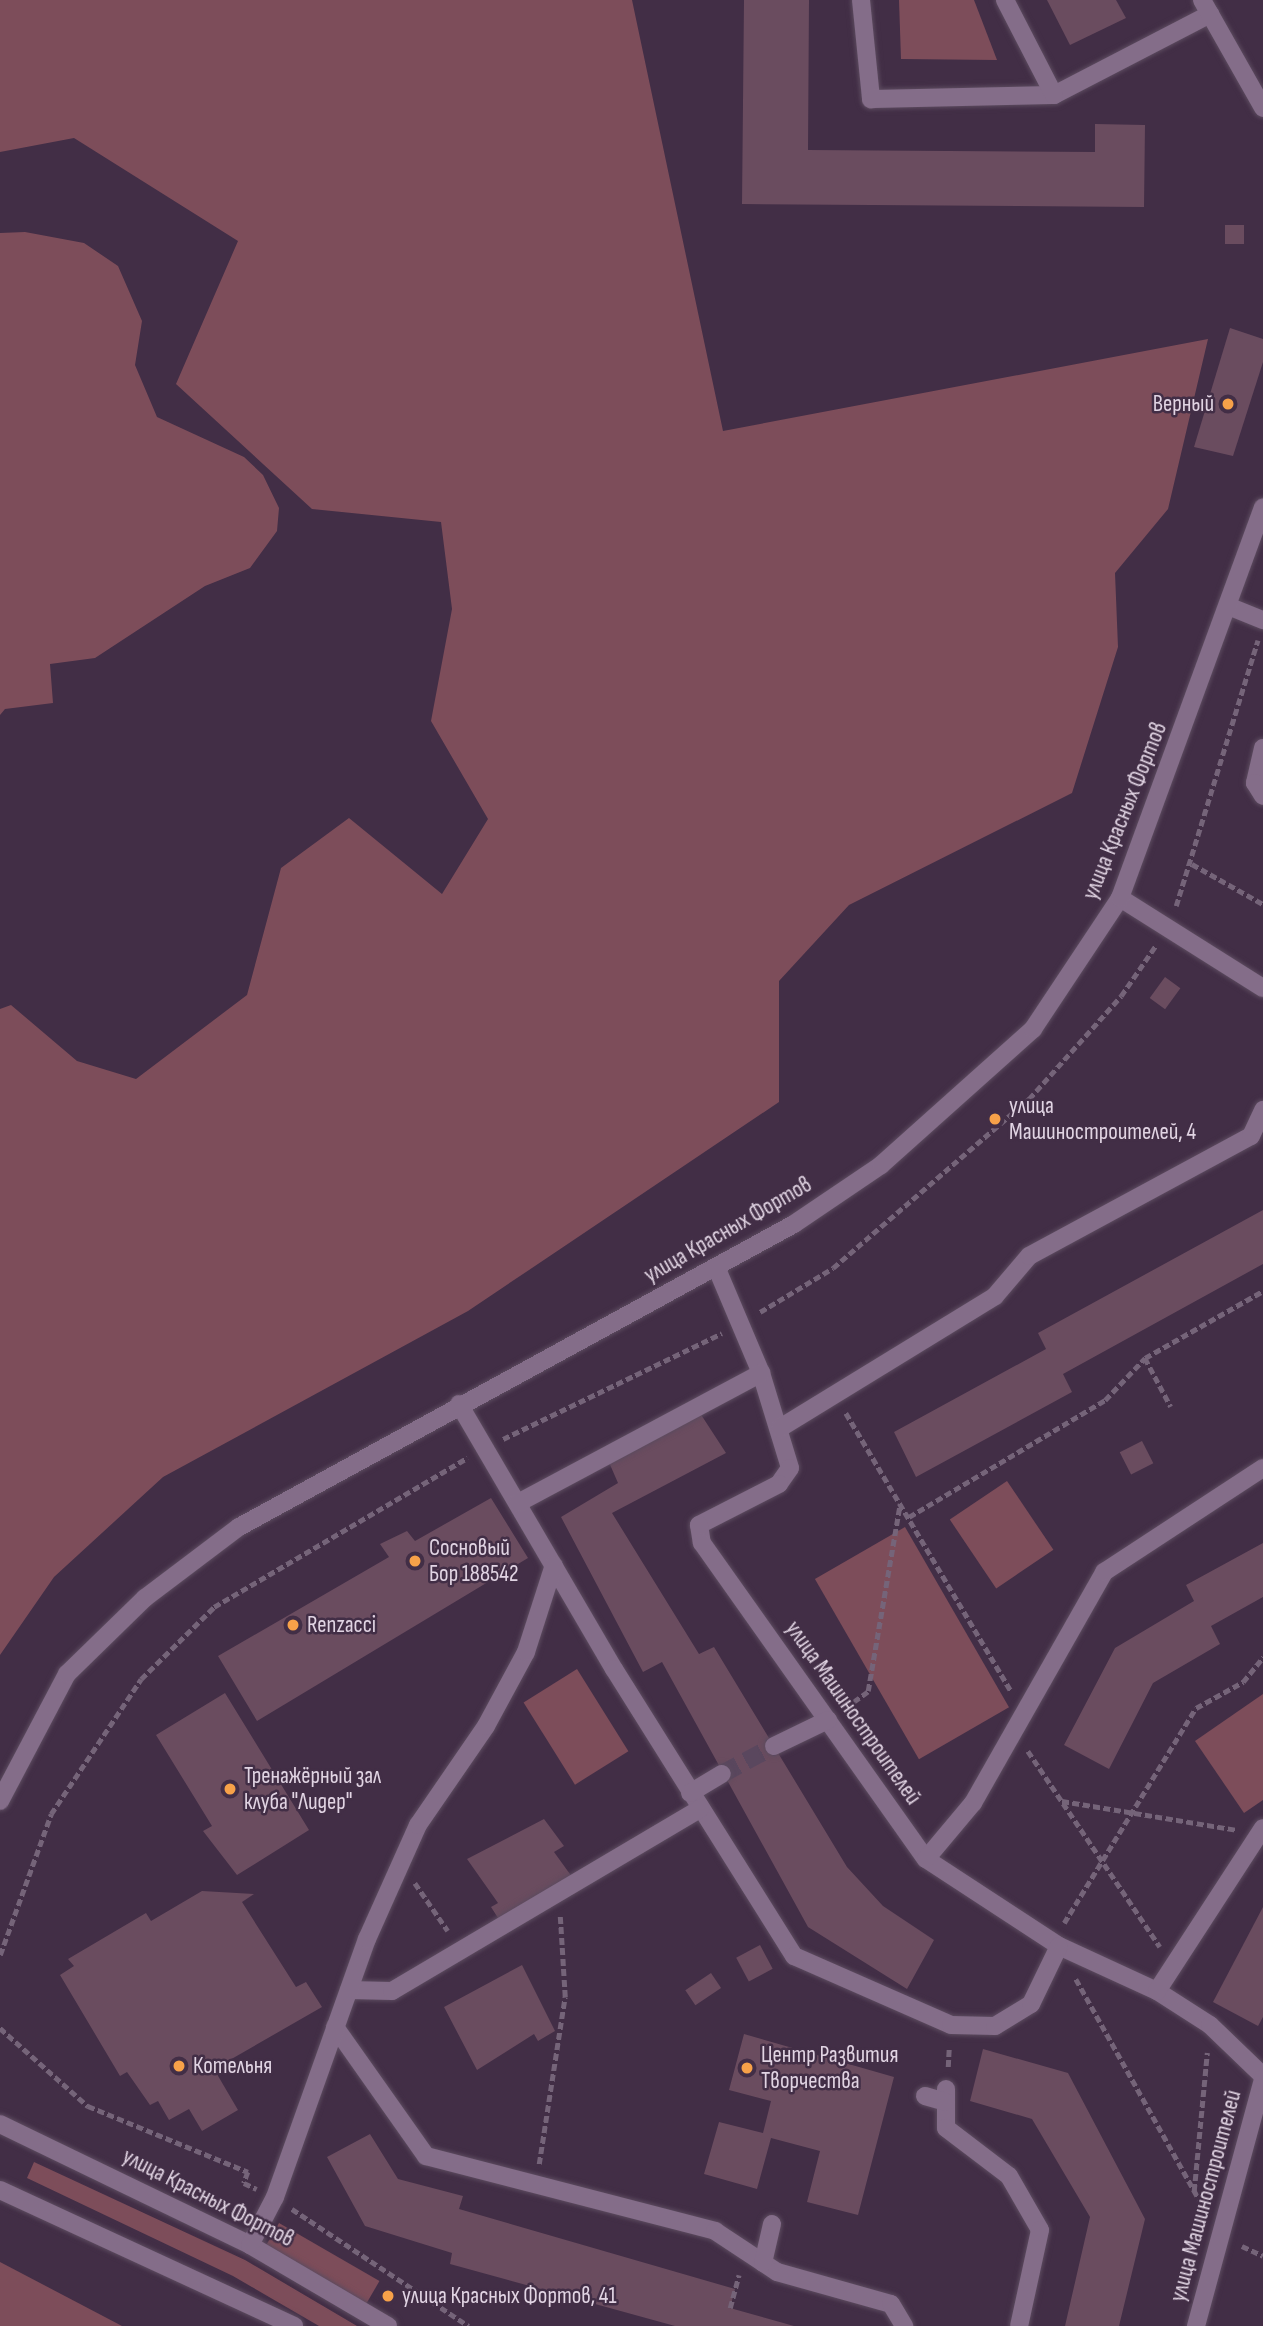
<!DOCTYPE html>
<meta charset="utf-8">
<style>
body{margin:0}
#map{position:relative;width:1263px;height:2326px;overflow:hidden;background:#422e46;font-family:"Sofia Sans Condensed",sans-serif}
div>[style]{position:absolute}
.green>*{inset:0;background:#7d4d5a;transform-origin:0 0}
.building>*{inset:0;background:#6a4c5f;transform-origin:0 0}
.minor-tunnel>*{height:18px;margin-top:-9px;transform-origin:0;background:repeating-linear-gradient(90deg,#5a475e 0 18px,transparent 0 27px)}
.path>*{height:4.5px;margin-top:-2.25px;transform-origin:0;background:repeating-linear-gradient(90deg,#756479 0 7px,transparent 0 10.5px)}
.roads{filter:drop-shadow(0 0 2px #5c4b5f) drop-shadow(0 0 2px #5c4b5f)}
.minor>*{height:18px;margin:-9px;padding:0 9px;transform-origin:9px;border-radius:9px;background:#846d89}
.dots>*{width:19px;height:19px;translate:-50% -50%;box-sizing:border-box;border:4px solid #422e46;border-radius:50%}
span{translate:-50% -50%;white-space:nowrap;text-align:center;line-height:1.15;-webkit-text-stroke:5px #422e46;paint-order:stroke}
.poi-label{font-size:23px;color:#e1d4e3}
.right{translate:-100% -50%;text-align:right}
.left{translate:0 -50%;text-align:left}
.street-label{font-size:23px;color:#e1d4e3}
</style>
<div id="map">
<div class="green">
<i style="clip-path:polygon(0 0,632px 0,723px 431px,1208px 339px,1168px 509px,1115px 573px,1118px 647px,1072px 793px,849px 905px,779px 981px,779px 1102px,468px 1311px,163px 1477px,54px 1577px,0 1655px,0 1009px,11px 1005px,77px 1061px,136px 1079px,247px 995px,281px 868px,349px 818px,442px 894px,488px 819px,431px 721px,452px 609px,441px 522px,312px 509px,176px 384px,238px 241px,74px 138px,0 152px)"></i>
<i style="clip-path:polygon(899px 0,974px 0,997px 60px,901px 59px)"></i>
<i style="clip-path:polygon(25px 232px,84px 243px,118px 266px,142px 321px,135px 365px,157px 417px,244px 457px,263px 475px,279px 508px,277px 531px,250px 568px,205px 586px,95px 658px,50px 664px,53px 703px,5px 709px,0 715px,0 233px)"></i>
<i style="left:1007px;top:1481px;width:83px;height:69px;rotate:56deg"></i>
<i style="left:905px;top:1527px;width:208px;height:104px;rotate:60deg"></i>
<i style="left:577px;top:1669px;width:97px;height:63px;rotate:58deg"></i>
<i style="clip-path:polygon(1263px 1694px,1263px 1800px,1244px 1813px,1195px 1741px)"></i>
<i style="clip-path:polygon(34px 2162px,245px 2260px,357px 2326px,319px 2326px,233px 2276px,27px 2178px)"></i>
<i style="left:279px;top:2223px;width:116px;height:29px;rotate:30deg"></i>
<i style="clip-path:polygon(0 2262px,122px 2326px,0 2326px)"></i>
</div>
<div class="building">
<i style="clip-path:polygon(744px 0,809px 0,808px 150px,1095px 152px,1095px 124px,1145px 125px,1144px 207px,742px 204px)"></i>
<i style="clip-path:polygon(1047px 0,1116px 0,1126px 18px,1070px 45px)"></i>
<i style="left:1225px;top:225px;width:19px;height:19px"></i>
<i style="clip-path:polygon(1230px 328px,1263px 339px,1263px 362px,1233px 456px,1194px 447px)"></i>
<i style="left:1165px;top:977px;width:19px;height:26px;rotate:36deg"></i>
<i style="clip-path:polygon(1263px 1210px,1263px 1264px,1063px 1374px,1072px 1392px,916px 1477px,894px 1432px,1046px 1349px,1038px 1333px)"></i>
<i style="clip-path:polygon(698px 1410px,726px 1453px,612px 1513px,699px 1654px,714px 1647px,847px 1867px,883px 1906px,934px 1940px,907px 1989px,808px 1927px,662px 1662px,643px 1672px,561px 1517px,618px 1483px,608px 1460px)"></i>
<i style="left:1142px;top:1441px;width:25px;height:25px;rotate:63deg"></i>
<i style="clip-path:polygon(491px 1498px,528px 1558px,257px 1721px,218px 1656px,389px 1557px,380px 1544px,407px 1531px,415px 1541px)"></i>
<i style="clip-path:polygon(1263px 1543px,1263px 1597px,1211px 1626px,1220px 1644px,1153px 1683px,1109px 1769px,1064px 1745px,1115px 1648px,1194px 1601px,1186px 1585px)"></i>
<i style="clip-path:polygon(225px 1693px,309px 1830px,237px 1875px,203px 1831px,212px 1826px,156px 1735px)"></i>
<i style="clip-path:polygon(544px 1819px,564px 1846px,554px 1852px,575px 1881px,500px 1921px,491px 1907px,498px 1903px,467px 1859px)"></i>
<i style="clip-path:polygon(202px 1891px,254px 1894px,242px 1902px,296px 1987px,306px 1982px,322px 2007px,214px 2069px,238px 2110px,202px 2131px,189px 2109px,169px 2120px,158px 2101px,150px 2105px,127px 2072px,120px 2076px,60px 1975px,74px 1966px,68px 1959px,146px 1913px,151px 1921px)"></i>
<i style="clip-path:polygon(1263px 1907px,1263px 2017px,1258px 2026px,1213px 2002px)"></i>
<i style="left:760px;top:1945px;width:27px;height:27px;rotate:62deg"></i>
<i style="clip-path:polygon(522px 1965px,555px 2031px,538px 2041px,534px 2034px,477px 2070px,444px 2007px)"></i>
<i style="left:711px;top:1973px;width:18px;height:31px;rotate:56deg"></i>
<i style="clip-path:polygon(744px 2034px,894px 2077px,858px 2215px,807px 2202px,820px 2151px,771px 2138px,757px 2189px,704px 2174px,719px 2122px,763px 2133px,771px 2101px,729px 2090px)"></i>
<i style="clip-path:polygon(983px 2049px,1068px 2073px,1145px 2219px,1119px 2326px,1065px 2326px,1090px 2217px,1032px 2119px,970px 2101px)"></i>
<i style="clip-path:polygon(370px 2134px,398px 2179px,463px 2196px,459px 2209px,735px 2289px,730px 2308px,794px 2326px,675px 2326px,450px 2264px,452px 2253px,365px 2226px,327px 2157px)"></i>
</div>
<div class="minor-tunnel">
<i style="left:722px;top:1774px;width:59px;rotate:-28.3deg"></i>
</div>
<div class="path">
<i style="left:1192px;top:864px;width:81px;rotate:29.4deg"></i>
<i style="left:1176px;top:906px;width:278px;rotate:-72.9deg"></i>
<i style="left:760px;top:1312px;width:85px;rotate:-31.1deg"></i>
<i style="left:833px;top:1268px;width:259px;rotate:-40.8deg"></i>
<i style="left:1029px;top:1099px;width:138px;rotate:-48.2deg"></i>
<i style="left:1121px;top:996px;width:62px;rotate:-55.5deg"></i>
<i style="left:1145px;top:1358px;width:55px;rotate:62deg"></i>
<i style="left:846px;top:1413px;width:323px;rotate:59.3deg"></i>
<i style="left:503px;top:1439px;width:243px;rotate:-25.8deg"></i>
<i style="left:909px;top:1517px;width:228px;rotate:-30.8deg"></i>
<i style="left:1105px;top:1400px;width:58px;rotate:-46.4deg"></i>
<i style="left:1145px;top:1358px;width:136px;rotate:-29.6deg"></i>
<i style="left:845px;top:1708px;width:29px;rotate:-36deg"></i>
<i style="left:868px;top:1691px;width:190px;rotate:-80.3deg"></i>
<i style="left:1028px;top:1751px;width:236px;rotate:56deg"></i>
<i style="left:1062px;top:1801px;width:177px;rotate:9.4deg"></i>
<i style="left:415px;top:1883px;width:58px;rotate:55.5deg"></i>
<i style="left:1064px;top:1923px;width:252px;rotate:-58.5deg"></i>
<i style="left:1196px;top:1708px;width:54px;rotate:-29deg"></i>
<i style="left:1243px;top:1682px;width:32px;rotate:-51deg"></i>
<i style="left:0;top:1955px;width:150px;rotate:-70.1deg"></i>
<i style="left:51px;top:1814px;width:162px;rotate:-56.3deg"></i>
<i style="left:141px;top:1679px;width:103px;rotate:-44.6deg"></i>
<i style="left:214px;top:1607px;width:294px;rotate:-30.5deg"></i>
<i style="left:1076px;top:1979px;width:265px;rotate:60.8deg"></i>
<i style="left:0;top:2028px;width:118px;rotate:41.6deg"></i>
<i style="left:88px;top:2106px;width:173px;rotate:22.4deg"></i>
<i style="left:248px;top:2172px;width:12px;rotate:110deg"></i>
<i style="left:244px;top:2183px;width:14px;rotate:25deg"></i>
<i style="left:948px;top:2067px;width:19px;rotate:-87deg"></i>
<i style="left:539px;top:2164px;width:169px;rotate:-81.2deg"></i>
<i style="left:565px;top:1997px;width:81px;rotate:-93.5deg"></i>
<i style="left:1194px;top:2191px;width:139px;rotate:-84.6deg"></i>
<i style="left:292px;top:2209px;width:212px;rotate:33.5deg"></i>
<i style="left:1242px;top:2246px;width:23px;rotate:25deg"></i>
<i style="left:730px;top:2308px;width:34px;rotate:-75deg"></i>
</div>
<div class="roads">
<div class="minor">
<i style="left:861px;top:0;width:100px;rotate:84.2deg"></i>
<i style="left:871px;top:99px;width:183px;rotate:-1.3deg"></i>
<i style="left:1054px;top:95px;width:176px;rotate:-27.4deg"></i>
<i style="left:1005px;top:0;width:107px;rotate:62.7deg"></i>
<i style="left:1202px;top:0;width:124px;rotate:60.5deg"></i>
<i style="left:1228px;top:606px;width:38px;rotate:22deg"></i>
<i style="left:1263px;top:748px;width:36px;rotate:103deg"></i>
<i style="left:1255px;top:783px;width:15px;rotate:58deg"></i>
<i style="left:1120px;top:898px;width:169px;rotate:32.2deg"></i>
<i style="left:717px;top:1269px;width:113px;rotate:67.1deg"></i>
<i style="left:761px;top:1373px;width:99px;rotate:73deg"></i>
<i style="left:790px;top:1468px;width:19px;rotate:125deg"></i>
<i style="left:779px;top:1484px;width:90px;rotate:152.9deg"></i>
<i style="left:699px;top:1525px;width:18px;rotate:81deg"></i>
<i style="left:702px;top:1543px;width:387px;rotate:54.7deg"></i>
<i style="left:926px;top:1859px;width:159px;rotate:33.2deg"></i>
<i style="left:1059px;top:1946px;width:108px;rotate:24.7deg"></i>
<i style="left:1157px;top:1991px;width:63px;rotate:32.7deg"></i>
<i style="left:1210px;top:2025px;width:74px;rotate:43.9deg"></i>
<i style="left:459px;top:1404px;width:307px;rotate:59.7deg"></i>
<i style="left:614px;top:1669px;width:339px;rotate:57.9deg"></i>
<i style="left:794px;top:1956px;width:171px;rotate:23.7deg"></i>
<i style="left:951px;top:2025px;width:44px;rotate:1.3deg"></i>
<i style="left:995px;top:2026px;width:42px;rotate:-31.4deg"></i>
<i style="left:1031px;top:2004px;width:64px;rotate:-64.2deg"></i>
<i style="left:780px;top:1428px;width:252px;rotate:-31.5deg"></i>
<i style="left:995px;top:1296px;width:52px;rotate:-49.6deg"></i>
<i style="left:1029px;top:1256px;width:252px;rotate:-28.4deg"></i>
<i style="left:1251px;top:1136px;width:29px;rotate:-65deg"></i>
<i style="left:518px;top:1503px;width:276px;rotate:-28.1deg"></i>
<i style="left:774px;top:1746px;width:60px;rotate:-25.7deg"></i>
<i style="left:690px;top:1793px;width:37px;rotate:-31deg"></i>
<i style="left:0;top:1801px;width:144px;rotate:-62.2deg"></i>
<i style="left:67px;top:1674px;width:109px;rotate:-44.3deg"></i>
<i style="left:145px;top:1598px;width:118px;rotate:-37.1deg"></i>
<i style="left:239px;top:1527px;width:632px;rotate:-28.63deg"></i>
<i style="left:794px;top:1224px;width:105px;rotate:-34.1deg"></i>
<i style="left:881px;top:1165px;width:204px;rotate:-41.8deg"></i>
<i style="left:1033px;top:1029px;width:157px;rotate:-56.4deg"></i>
<i style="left:1120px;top:898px;width:416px;rotate:-69.9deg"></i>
<i style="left:926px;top:1859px;width:73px;rotate:-50deg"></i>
<i style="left:973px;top:1803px;width:266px;rotate:-60.4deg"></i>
<i style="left:1104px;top:1572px;width:190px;rotate:-33.2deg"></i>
<i style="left:349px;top:1990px;width:43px;rotate:1.3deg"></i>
<i style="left:392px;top:1991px;width:358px;rotate:-30.6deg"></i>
<i style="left:1157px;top:1991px;width:194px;rotate:-57deg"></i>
<i style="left:335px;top:2027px;width:158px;rotate:54.8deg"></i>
<i style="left:426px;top:2156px;width:299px;rotate:14.5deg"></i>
<i style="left:715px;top:2231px;width:74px;rotate:33.5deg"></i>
<i style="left:777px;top:2272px;width:118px;rotate:15.7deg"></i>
<i style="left:891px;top:2304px;width:26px;rotate:59deg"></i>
<i style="left:946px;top:2089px;width:39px;rotate:90deg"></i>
<i style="left:946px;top:2128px;width:79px;rotate:37.3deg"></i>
<i style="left:1009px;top:2176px;width:62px;rotate:60.1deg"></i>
<i style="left:1040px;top:2230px;width:98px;rotate:102.3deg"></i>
<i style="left:925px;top:2096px;width:22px;rotate:16deg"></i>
<i style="left:0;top:2124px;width:278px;rotate:25.8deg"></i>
<i style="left:250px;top:2245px;width:160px;rotate:30.4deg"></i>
<i style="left:0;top:2190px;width:324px;rotate:24.8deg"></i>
<i style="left:250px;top:2245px;width:54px;rotate:-62.5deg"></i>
<i style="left:275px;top:2197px;width:274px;rotate:-70.4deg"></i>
<i style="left:367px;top:1939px;width:125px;rotate:-65.9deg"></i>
<i style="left:418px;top:1825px;width:120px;rotate:-55.5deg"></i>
<i style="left:486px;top:1726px;width:84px;rotate:-61.6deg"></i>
<i style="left:526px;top:1652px;width:91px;rotate:-72.2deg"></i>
<i style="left:763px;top:2263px;width:40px;rotate:-77deg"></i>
<i style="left:1196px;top:2326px;width:256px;rotate:-74.8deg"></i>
</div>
</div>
<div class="dots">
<i style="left:1228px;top:404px;background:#f7a149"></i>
<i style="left:995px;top:1119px;background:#f7a149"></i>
<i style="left:415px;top:1561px;background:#f7a149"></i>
<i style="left:293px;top:1625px;background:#f7a149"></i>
<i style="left:230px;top:1789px;background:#f7a149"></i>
<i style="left:179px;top:2066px;background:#f7a149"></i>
<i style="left:747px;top:2068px;background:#f7a149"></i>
<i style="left:388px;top:2296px;background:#f7a149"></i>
</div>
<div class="poi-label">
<span class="right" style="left:1214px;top:404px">Верный</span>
<span class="left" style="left:1009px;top:1119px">улица<br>Машиностроителей, 4</span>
<span class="left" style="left:429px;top:1561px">Сосновый<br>Бор 188542</span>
<span class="left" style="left:307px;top:1625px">Renzacci</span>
<span class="left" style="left:244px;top:1789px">Тренажёрный зал<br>клуба "Лидер"</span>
<span class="left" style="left:761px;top:2068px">Центр Развития<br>Творчества</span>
<span class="left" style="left:193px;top:2066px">Котельня</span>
<span class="left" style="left:402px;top:2296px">улица Красных Фортов, 41</span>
</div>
<div class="street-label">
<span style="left:1125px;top:811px;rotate:-68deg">улица Красных Фортов</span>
<span style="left:728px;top:1230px;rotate:-30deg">улица Красных Фортов</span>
<span style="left:853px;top:1713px;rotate:55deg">улица Машиностроителей</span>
<span style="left:1206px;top:2196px;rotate:-75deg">улица Машиностроителей</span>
<span style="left:208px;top:2198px;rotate:27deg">улица Красных Фортов</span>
</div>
</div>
